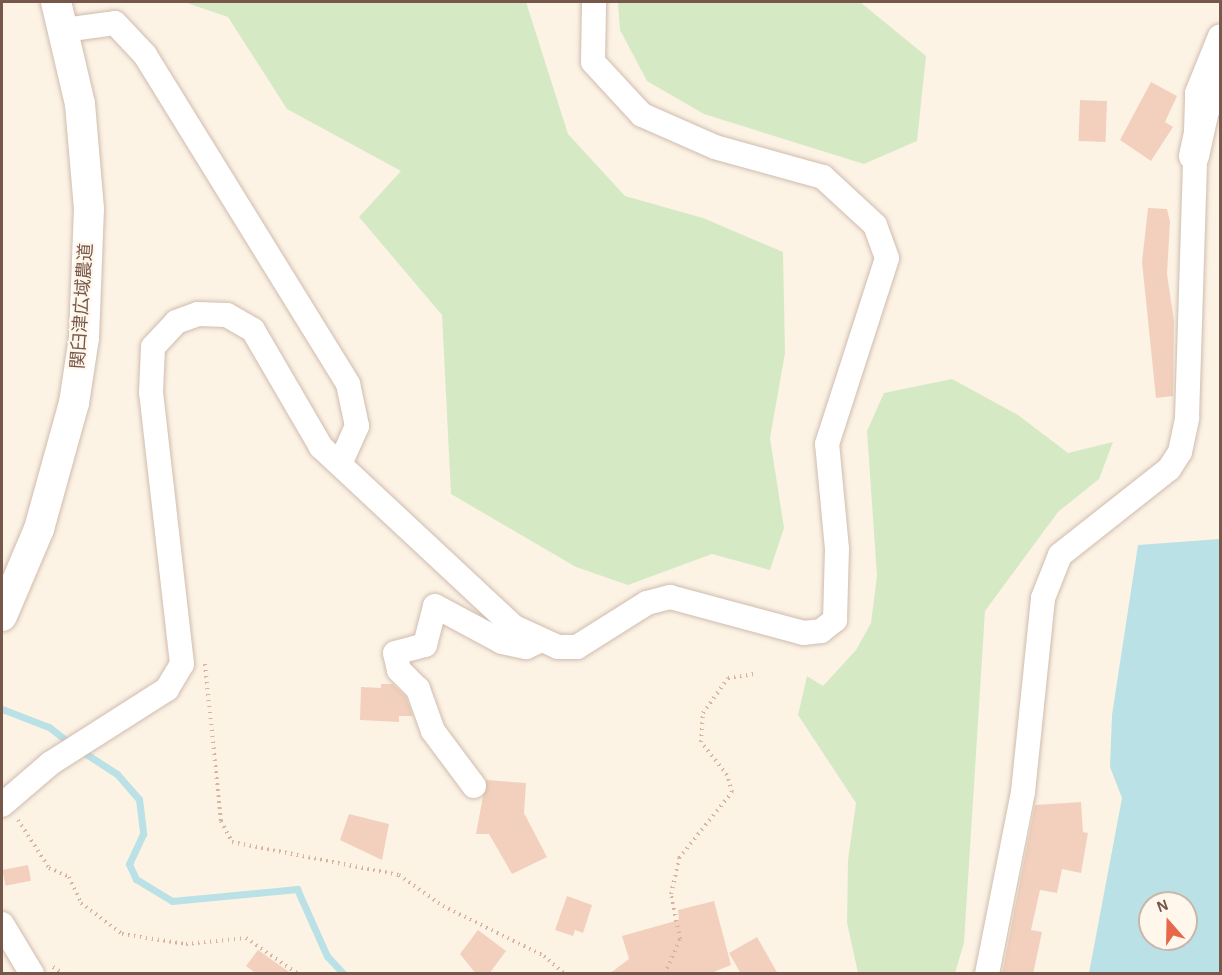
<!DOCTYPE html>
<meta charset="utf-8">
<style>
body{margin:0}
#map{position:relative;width:1222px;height:975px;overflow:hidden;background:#fcf3e5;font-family:"Alegreya Sans","Noto Sans JP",sans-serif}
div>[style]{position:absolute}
.green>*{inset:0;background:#d5eac4}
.water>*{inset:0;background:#bae1e6}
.stream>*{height:7px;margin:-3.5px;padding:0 3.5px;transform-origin:3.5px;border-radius:3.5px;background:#bae1e6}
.building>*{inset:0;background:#f2d0bd;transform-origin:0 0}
.path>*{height:4px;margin-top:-2px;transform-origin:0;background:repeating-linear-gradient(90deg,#d7b3a0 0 1.5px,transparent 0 6px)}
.roads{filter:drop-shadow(0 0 2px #d0bcae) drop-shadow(0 0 2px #d0bcae)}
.minor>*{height:24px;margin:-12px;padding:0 12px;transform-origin:12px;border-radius:12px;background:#fff}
.tertiary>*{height:30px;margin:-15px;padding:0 15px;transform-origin:15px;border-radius:15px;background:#fff}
span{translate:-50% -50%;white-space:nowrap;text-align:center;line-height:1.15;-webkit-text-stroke:4.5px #fff7ec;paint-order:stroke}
.street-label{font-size:18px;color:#76584a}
.frame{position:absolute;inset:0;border:3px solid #76584a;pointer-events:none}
.north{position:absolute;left:1138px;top:891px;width:60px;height:60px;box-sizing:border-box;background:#fff7ec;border:2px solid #c8b7ab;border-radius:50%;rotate:340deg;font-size:16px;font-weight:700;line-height:24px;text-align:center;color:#76584a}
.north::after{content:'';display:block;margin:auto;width:21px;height:27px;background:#e7674a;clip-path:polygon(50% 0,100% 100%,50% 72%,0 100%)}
</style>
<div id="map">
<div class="green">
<i style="clip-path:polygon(184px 2px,526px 2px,568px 134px,625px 196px,703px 218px,783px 252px,785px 353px,770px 438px,784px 528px,770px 570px,712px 554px,628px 585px,576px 567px,451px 494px,442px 315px,359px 217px,401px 171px,287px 109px,228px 17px)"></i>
<i style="clip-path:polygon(618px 2px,860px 2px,926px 56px,917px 141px,864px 164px,704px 114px,647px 81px,620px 30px)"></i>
<i style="clip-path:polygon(952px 379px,1018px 415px,1068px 453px,1113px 442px,1099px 479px,1058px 512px,985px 611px,964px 943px,955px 973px,858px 973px,847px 923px,848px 860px,856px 803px,798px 715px,807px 676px,823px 686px,856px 650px,871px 623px,877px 576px,867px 431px,884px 393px)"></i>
</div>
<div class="water">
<i style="clip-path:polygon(evenodd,1220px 539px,1220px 973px,1089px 973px,1122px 798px,1110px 767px,1112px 715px,1138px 545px,1220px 539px,1150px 903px,1186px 903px,1186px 939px,1150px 939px,1150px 903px)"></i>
</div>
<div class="stream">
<i style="left:2px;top:709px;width:50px;rotate:21deg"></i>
<i style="left:49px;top:727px;width:28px;rotate:38deg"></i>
<i style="left:80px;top:750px;width:44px;rotate:33deg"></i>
<i style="left:117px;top:774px;width:33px;rotate:49deg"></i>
<i style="left:139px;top:799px;width:35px;rotate:83deg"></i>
<i style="left:143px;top:834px;width:33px;rotate:115deg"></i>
<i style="left:129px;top:864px;width:17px;rotate:65deg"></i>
<i style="left:136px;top:879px;width:42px;rotate:31.4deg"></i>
<i style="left:172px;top:901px;width:126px;rotate:-5.5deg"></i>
<i style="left:297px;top:889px;width:73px;rotate:65.9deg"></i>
<i style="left:327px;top:956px;width:25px;rotate:47deg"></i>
</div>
<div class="building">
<i style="clip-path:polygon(1151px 82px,1177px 96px,1165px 122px,1173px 127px,1151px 161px,1120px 140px)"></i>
<i style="left:1080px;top:100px;width:27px;height:41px;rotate:2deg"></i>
<i style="clip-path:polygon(1148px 208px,1167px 209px,1170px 222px,1167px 274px,1174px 321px,1173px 396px,1156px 398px,1142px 262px)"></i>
<i style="clip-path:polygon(381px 684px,393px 684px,406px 697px,413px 716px,399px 716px,399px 722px,360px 720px,361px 687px,381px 688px)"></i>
<i style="clip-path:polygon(486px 780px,526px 783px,524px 813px,547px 857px,512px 874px,489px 834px,476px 834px)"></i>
<i style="clip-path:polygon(1081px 802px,1083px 832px,1088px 833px,1081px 873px,1062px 869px,1057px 893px,1040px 890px,1031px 930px,1042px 932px,1033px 974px,1002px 974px,1035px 805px)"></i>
<i style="clip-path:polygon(349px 814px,389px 824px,382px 860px,340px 840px)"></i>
<i style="left:28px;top:865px;width:16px;height:26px;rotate:79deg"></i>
<i style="clip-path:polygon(567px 896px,592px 905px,583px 933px,575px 930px,573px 936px,555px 930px)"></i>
<i style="clip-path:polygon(714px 901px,731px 965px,709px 974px,609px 974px,629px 959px,622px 936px,679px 920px,678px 910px)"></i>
<i style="clip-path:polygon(478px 930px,506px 951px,489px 974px,476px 974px,460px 954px)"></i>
<i style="clip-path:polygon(757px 937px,778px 974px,741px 974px,729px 953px)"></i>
<i style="clip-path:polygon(258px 950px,292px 974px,257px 974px,246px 966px)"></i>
</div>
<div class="path">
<i style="left:205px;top:664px;width:158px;rotate:84.2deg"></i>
<i style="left:221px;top:821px;width:24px;rotate:62deg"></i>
<i style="left:232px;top:842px;width:170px;rotate:11.2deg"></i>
<i style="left:399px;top:875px;width:54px;rotate:35.2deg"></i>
<i style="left:443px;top:906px;width:113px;rotate:26.3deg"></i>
<i style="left:544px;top:956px;width:28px;rotate:41deg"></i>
<i style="left:18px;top:820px;width:57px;rotate:57.1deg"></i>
<i style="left:49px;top:868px;width:22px;rotate:24deg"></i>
<i style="left:69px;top:877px;width:29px;rotate:65deg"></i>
<i style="left:81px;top:903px;width:51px;rotate:37.1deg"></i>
<i style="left:122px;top:934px;width:65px;rotate:8.9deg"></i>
<i style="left:186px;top:944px;width:60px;rotate:-5.7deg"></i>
<i style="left:246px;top:938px;width:63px;rotate:34.7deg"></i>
<i style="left:53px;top:967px;width:13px;rotate:32deg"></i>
<i style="left:665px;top:974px;width:38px;rotate:-67deg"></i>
<i style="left:680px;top:939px;width:46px;rotate:-101.3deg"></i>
<i style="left:671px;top:894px;width:37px;rotate:-77deg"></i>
<i style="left:679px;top:858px;width:85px;rotate:-51.2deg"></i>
<i style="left:732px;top:792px;width:18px;rotate:-106deg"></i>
<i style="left:727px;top:775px;width:42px;rotate:-128.2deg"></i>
<i style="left:701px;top:742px;width:29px;rotate:-86deg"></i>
<i style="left:703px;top:713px;width:43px;rotate:-54.5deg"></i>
<i style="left:728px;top:678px;width:26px;rotate:-9deg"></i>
</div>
<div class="roads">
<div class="minor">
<i style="left:64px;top:30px;width:51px;rotate:-7.8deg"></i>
<i style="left:115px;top:23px;width:44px;rotate:46.8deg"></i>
<i style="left:145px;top:55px;width:387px;rotate:58.3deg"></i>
<i style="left:348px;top:384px;width:43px;rotate:77.9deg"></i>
<i style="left:357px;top:426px;width:39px;rotate:114deg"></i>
<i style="left:474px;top:786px;width:69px;rotate:-126.7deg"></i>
<i style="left:433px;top:731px;width:45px;rotate:-109.7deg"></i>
<i style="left:418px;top:689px;width:27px;rotate:-135deg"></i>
<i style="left:399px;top:670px;width:17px;rotate:-103deg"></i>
<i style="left:395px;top:653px;width:31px;rotate:-15deg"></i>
<i style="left:425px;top:645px;width:40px;rotate:-75.6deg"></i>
<i style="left:435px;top:606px;width:76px;rotate:28.2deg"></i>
<i style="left:502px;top:642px;width:25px;rotate:12deg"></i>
<i style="left:526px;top:647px;width:17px;rotate:-24deg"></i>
<i style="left:2px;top:805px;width:65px;rotate:-40.6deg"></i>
<i style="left:51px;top:763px;width:138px;rotate:-32.5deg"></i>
<i style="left:167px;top:689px;width:29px;rotate:-59deg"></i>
<i style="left:182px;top:664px;width:273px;rotate:-96.5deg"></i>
<i style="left:151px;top:393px;width:46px;rotate:-87.5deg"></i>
<i style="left:153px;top:347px;width:34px;rotate:-47deg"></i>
<i style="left:176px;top:322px;width:23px;rotate:-20deg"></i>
<i style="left:198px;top:314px;width:29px;rotate:2deg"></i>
<i style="left:227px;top:315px;width:30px;rotate:30deg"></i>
<i style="left:253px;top:330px;width:135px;rotate:59.8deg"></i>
<i style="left:321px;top:447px;width:264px;rotate:43deg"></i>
<i style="left:514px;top:627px;width:48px;rotate:24.4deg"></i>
<i style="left:558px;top:647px;width:19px"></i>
<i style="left:577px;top:647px;width:83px;rotate:-32.2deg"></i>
<i style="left:647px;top:603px;width:24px;rotate:-15deg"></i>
<i style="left:670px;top:597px;width:138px;rotate:15.1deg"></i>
<i style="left:803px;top:633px;width:18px;rotate:-6deg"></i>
<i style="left:821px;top:631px;width:18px;rotate:-38deg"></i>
<i style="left:835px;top:620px;width:71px;rotate:-88.4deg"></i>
<i style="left:837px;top:549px;width:105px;rotate:-95.4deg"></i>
<i style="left:827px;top:444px;width:195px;rotate:-72.1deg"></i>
<i style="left:887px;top:258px;width:35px;rotate:-110deg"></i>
<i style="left:875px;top:225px;width:71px;rotate:-137.3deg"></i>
<i style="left:823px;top:177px;width:112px;rotate:-164.5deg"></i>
<i style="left:715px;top:147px;width:80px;rotate:-156.3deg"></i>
<i style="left:642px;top:115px;width:72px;rotate:-132.8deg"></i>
<i style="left:593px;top:62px;width:60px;rotate:-89deg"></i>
<i style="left:2px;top:924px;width:58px;rotate:59deg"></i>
<i style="left:987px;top:974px;width:186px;rotate:-78.8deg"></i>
<i style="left:1023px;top:792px;width:195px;rotate:-84.1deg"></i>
<i style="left:1043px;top:598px;width:46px;rotate:-68.4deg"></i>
<i style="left:1060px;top:555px;width:139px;rotate:-38.3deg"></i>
<i style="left:1169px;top:469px;width:20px;rotate:-57deg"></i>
<i style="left:1180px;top:452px;width:35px;rotate:-78deg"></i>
<i style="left:1187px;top:418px;width:325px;rotate:-88.2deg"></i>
<i style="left:1197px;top:93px;width:61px;rotate:-68deg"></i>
</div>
<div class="tertiary">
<i style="left:1194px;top:156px;width:47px;rotate:-77.7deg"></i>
<i style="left:1204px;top:110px;width:30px;rotate:-57deg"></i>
<i style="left:2px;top:616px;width:95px;rotate:-67deg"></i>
<i style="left:39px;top:529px;width:131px;rotate:-74.5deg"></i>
<i style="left:74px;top:403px;width:66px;rotate:-81.3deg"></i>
<i style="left:84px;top:338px;width:129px;rotate:-87.8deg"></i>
<i style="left:89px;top:209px;width:105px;rotate:-94.9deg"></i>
<i style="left:80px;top:104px;width:105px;rotate:-103.2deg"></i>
</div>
</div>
<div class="street-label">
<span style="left:83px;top:306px;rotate:-86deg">関臼津広域農道</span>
</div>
<div class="frame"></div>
<div class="north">N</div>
</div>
